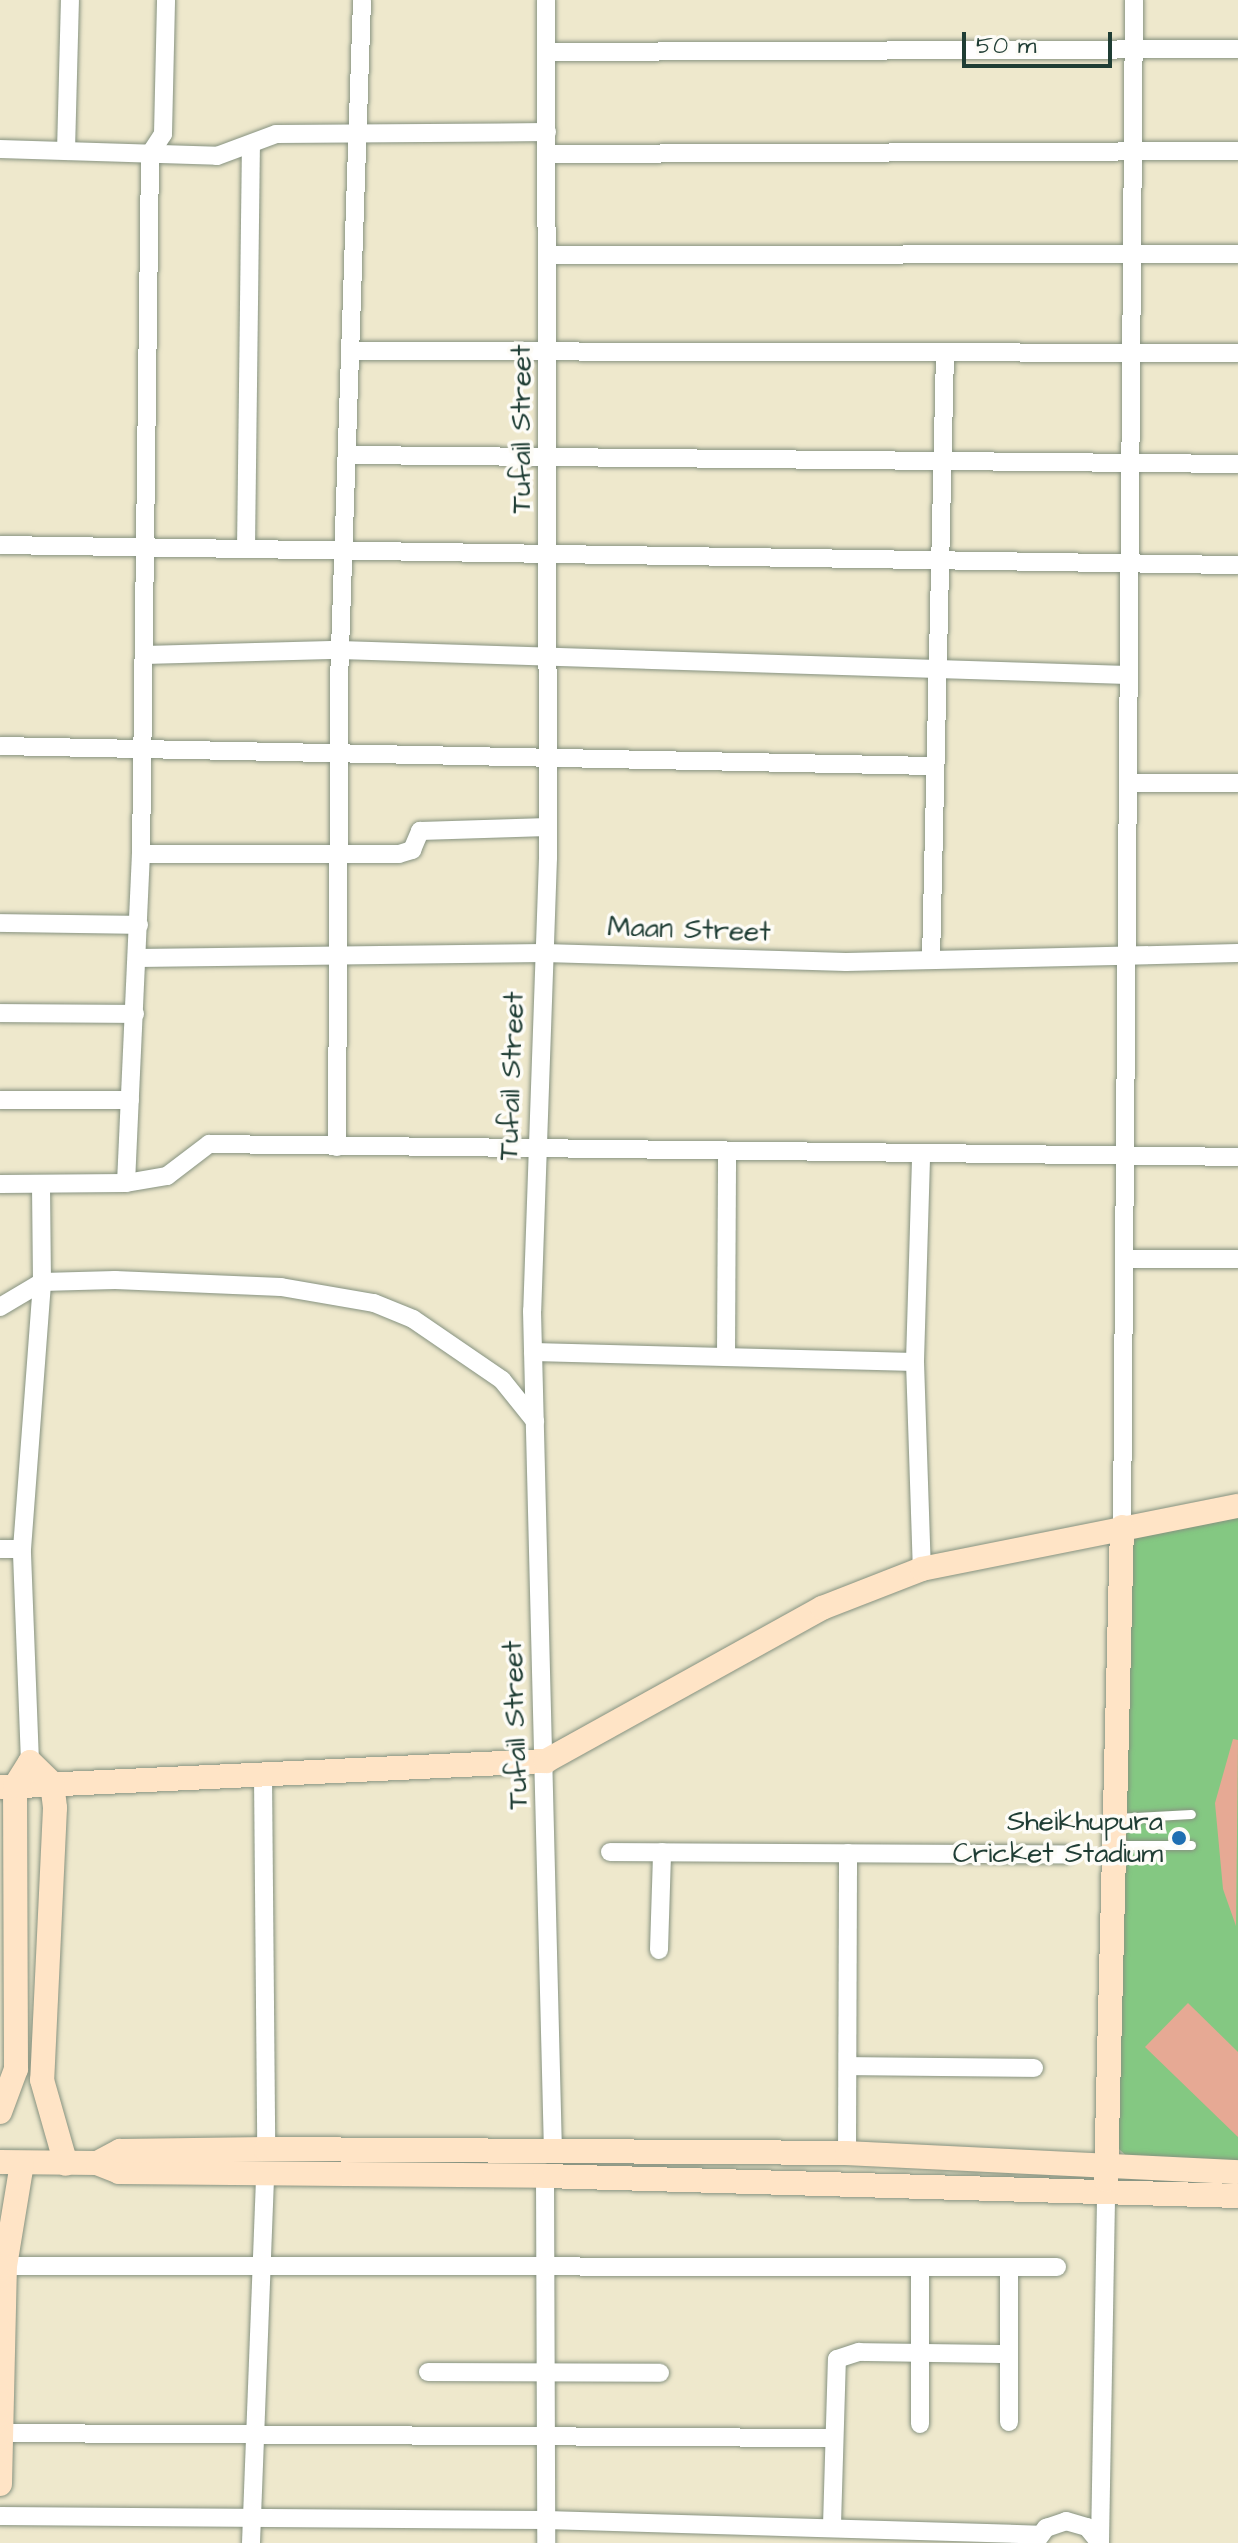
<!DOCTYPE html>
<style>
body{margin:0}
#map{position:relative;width:1238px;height:2543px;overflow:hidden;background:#eee8cc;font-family:"Architects Daughter",sans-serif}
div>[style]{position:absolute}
.green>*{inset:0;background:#84c882}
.building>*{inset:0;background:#e6a994}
.roads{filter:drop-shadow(0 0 2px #869280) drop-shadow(0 0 2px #869280)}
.lane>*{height:9px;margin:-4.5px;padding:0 4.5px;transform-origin:4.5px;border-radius:4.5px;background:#fff}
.street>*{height:18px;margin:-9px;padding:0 9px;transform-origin:9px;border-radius:9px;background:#fff}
.secondary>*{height:24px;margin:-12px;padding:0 12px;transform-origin:12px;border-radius:12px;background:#ffe4c6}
.dots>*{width:22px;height:22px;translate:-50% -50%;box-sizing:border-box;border:4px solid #fdfcf7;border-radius:50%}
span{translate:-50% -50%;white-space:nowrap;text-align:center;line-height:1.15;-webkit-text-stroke:7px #fdfcf7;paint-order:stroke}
.street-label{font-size:28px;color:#1f3d34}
.poi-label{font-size:28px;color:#1f3d34}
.right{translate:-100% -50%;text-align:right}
.scale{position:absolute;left:962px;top:32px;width:150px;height:36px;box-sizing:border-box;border:4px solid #1f3d34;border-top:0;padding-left:10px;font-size:24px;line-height:28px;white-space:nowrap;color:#1f3d34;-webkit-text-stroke:6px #fdfcf7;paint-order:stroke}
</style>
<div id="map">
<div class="green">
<i style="clip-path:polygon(1238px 1516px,1238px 2160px,1131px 2160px,1110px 2141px,1129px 1536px)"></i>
</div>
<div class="building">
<i style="clip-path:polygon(1233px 1739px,1238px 1740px,1236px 1926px,1223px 1889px,1215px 1803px)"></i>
<i style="clip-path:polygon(1188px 2003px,1238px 2052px,1238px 2137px,1145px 2047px)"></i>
</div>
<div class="roads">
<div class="lane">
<i style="left:1117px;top:1818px;width:74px;rotate:-3.1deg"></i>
<i style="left:1115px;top:1845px;width:76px"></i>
</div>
<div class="street">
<i style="left:546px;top:0;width:858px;rotate:89.87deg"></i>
<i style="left:548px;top:858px;width:453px;rotate:92deg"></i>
<i style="left:532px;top:1311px;width:842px;rotate:88.57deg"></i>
<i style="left:546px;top:52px;width:692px;rotate:-0.25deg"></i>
<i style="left:0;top:149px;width:217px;rotate:1.8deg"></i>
<i style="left:217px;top:156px;width:63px;rotate:-20.4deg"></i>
<i style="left:276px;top:134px;width:271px;rotate:-0.4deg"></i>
<i style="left:66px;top:151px;width:151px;rotate:-88.5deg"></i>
<i style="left:548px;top:154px;width:690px;rotate:-0.25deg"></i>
<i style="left:549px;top:255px;width:689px;rotate:-0.08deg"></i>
<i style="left:353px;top:351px;width:885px;rotate:0.13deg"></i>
<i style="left:351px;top:455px;width:887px;rotate:0.58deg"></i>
<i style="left:0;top:545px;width:1238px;rotate:0.93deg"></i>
<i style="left:246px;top:549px;width:403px;rotate:-89.3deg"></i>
<i style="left:144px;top:655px;width:196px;rotate:-1.5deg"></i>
<i style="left:340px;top:650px;width:788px;rotate:1.82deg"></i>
<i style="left:0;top:746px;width:935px;rotate:1.23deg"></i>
<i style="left:1128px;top:783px;width:110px"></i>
<i style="left:141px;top:854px;width:258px"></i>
<i style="left:399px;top:854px;width:14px;rotate:-17deg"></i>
<i style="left:412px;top:850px;width:21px;rotate:-67deg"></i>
<i style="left:420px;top:831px;width:128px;rotate:-1.8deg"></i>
<i style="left:0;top:923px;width:139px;rotate:0.8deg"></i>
<i style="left:137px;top:958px;width:407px;rotate:-0.7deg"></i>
<i style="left:544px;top:953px;width:302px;rotate:1.7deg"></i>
<i style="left:846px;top:962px;width:392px;rotate:-1.3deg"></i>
<i style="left:931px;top:960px;width:607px;rotate:-88.68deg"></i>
<i style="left:0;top:1013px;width:135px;rotate:0.4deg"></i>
<i style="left:0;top:1100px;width:130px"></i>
<i style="left:337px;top:1147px;width:497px;rotate:-89.7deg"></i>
<i style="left:340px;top:650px;width:650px;rotate:-88.06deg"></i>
<i style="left:921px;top:1159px;width:203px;rotate:91.7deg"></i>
<i style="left:915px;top:1362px;width:207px;rotate:88.1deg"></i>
<i style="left:126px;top:1183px;width:42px;rotate:-9.7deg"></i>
<i style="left:167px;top:1176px;width:53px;rotate:-37.3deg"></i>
<i style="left:209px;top:1144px;width:1029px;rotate:0.72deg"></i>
<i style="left:0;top:1184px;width:126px;rotate:-0.5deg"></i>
<i style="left:126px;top:1183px;width:329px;rotate:-87.4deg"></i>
<i style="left:141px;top:854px;width:700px;rotate:-89.26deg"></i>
<i style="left:150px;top:154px;width:24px;rotate:-57deg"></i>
<i style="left:163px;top:134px;width:134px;rotate:-88.7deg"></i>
<i style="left:1124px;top:1259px;width:114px"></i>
<i style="left:0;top:1307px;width:49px;rotate:-30.8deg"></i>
<i style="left:42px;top:1282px;width:73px;rotate:-1.6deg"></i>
<i style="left:115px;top:1280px;width:166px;rotate:2.4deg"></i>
<i style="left:281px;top:1287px;width:94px;rotate:9.8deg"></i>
<i style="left:374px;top:1303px;width:42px;rotate:22.3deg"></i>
<i style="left:413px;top:1319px;width:108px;rotate:34.4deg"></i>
<i style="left:502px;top:1380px;width:53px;rotate:51.2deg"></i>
<i style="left:533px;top:1352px;width:382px;rotate:1.5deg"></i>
<i style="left:726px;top:1357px;width:202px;rotate:-89.7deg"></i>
<i style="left:1122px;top:1527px;width:1527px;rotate:-89.55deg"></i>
<i style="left:0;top:1549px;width:22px"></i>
<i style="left:30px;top:1762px;width:213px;rotate:-92.2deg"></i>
<i style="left:22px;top:1549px;width:268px;rotate:-85.7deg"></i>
<i style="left:42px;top:1282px;width:98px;rotate:-90.6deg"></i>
<i style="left:263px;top:1775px;width:374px;rotate:89.5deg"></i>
<i style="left:610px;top:1852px;width:456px;rotate:0.3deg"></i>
<i style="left:659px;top:1950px;width:98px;rotate:-88.2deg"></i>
<i style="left:848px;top:2066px;width:186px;rotate:0.6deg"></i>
<i style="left:847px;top:2153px;width:300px;rotate:-89.8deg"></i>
<i style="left:545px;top:2176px;width:367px;rotate:89.8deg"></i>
<i style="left:5px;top:2266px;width:1052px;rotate:0.05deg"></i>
<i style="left:428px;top:2372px;width:232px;rotate:0.2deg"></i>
<i style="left:1009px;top:2422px;width:155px;rotate:-90deg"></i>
<i style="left:920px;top:2424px;width:157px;rotate:-90deg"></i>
<i style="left:2px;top:2433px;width:829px;rotate:0.35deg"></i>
<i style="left:0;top:2516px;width:546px;rotate:0.42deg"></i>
<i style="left:546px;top:2520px;width:493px;rotate:1.7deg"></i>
<i style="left:832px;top:2525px;width:166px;rotate:-88.3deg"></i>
<i style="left:837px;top:2359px;width:23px;rotate:-18deg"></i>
<i style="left:859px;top:2352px;width:149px;rotate:0.8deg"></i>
<i style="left:251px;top:2543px;width:370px;rotate:-87.8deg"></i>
<i style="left:1035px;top:2543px;width:19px;rotate:-54deg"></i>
<i style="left:1046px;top:2528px;width:21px;rotate:-19deg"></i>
<i style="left:1066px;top:2521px;width:22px;rotate:16deg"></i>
<i style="left:1087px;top:2527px;width:21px;rotate:51deg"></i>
<i style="left:1100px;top:2543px;width:351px;rotate:-89deg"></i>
</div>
<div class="secondary">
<i style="left:0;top:1787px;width:547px;rotate:-2.73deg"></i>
<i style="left:546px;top:1761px;width:316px;rotate:-29deg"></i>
<i style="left:822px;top:1608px;width:107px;rotate:-21.3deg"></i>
<i style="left:922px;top:1569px;width:322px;rotate:-11.3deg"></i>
<i style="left:0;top:2112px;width:46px;rotate:-69.6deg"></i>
<i style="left:16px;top:2069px;width:283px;rotate:-90.2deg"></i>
<i style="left:15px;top:1786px;width:28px;rotate:-58deg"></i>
<i style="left:30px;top:1762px;width:30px;rotate:44deg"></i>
<i style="left:52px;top:1783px;width:25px;rotate:83deg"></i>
<i style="left:55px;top:1808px;width:272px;rotate:92.7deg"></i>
<i style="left:42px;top:2080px;width:87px;rotate:74.1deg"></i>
<i style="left:0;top:2162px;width:97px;rotate:0.6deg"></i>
<i style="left:97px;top:2163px;width:24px;rotate:22deg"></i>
<i style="left:119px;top:2172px;width:426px;rotate:0.5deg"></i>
<i style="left:545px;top:2176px;width:693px;rotate:1.65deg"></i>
<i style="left:97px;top:2163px;width:26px;rotate:-28deg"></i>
<i style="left:120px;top:2151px;width:146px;rotate:-0.8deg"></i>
<i style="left:266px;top:2149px;width:581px;rotate:0.39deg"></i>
<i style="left:847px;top:2153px;width:391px;rotate:2.8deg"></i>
<i style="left:1106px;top:2180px;width:653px;rotate:-88.6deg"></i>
<i style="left:0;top:2484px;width:218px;rotate:-88.7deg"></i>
<i style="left:5px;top:2266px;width:104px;rotate:-80.6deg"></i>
</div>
</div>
<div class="dots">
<i style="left:1179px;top:1838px;background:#1f6fb2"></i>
</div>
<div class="street-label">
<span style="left:522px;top:429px;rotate:-90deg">Tufail Street</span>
<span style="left:689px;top:930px;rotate:2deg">Maan Street</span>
<span style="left:512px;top:1076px;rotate:-88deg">Tufail Street</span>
<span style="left:516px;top:1725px;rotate:-92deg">Tufail Street</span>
</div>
<div class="poi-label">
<span class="right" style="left:1163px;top:1838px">Sheikhupura<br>Cricket Stadium</span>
</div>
<div class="scale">50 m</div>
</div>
